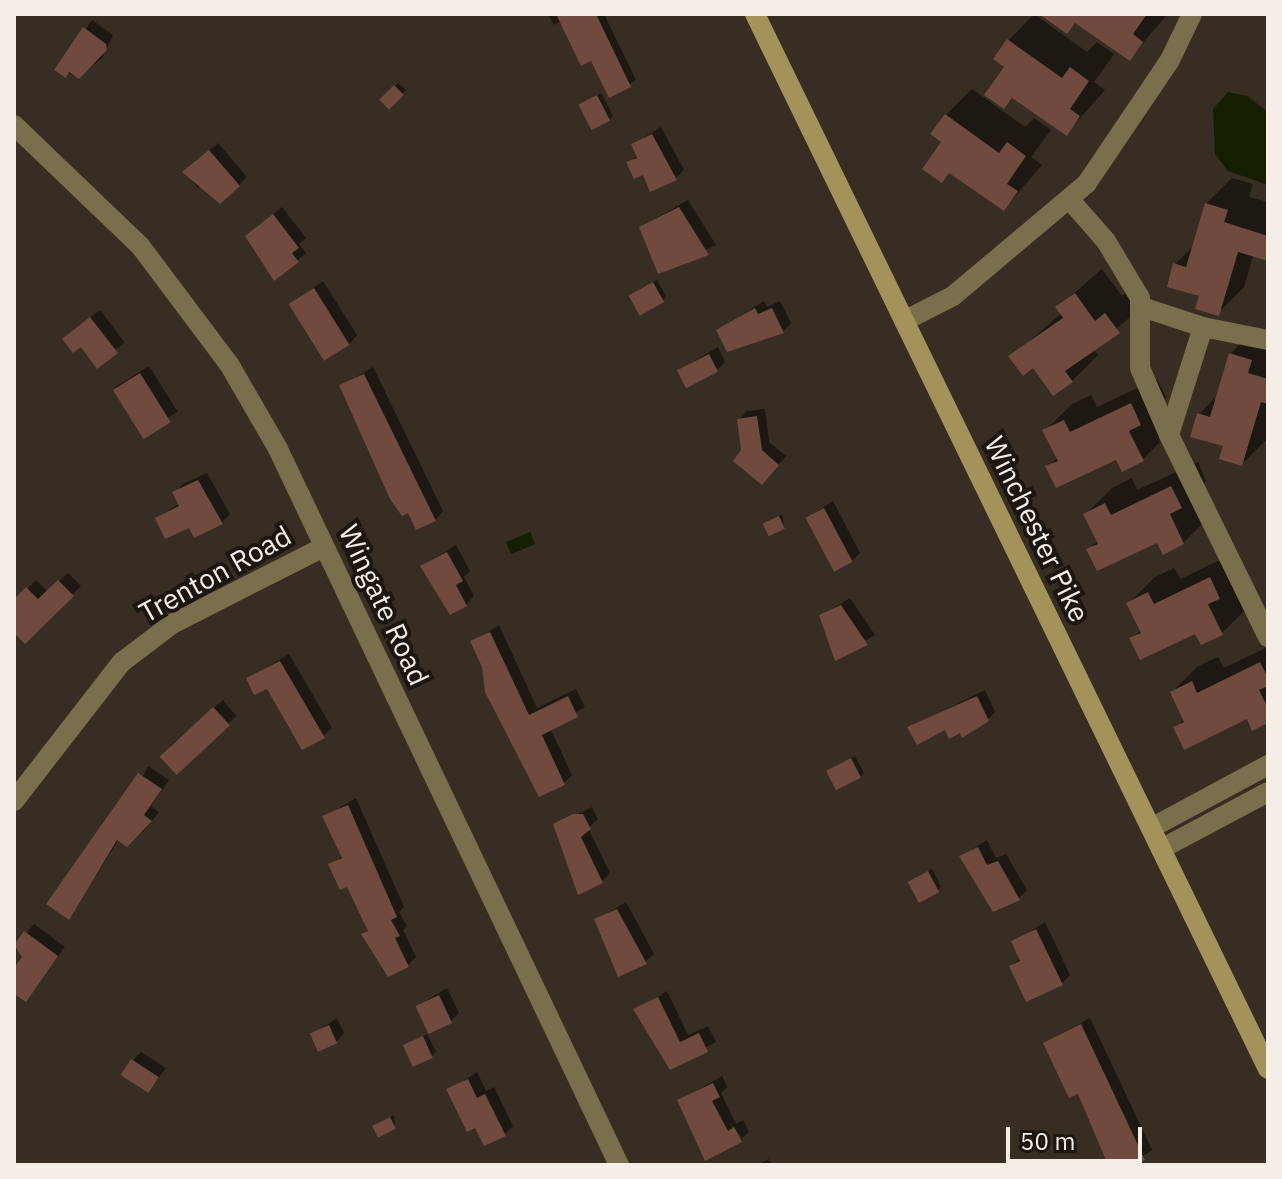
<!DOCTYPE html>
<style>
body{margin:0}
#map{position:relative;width:1282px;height:1179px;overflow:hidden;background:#372d22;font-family:"IBM Plex Sans",sans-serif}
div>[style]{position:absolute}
.water>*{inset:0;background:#161e00;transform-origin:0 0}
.shadow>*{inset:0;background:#0007;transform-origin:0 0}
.building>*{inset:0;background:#704b3d;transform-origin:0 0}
.minor>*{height:20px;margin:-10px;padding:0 10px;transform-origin:10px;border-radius:10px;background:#796f4c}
.secondary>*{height:20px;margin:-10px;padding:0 10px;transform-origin:10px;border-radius:10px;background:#a3935a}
span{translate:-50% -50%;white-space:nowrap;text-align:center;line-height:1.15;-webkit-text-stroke:8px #1b1611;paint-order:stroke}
.street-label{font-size:28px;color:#f5eee7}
.frame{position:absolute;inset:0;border:16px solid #f5eee7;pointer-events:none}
.scale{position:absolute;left:1006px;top:1127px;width:136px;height:36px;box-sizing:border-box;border:4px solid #f5eee7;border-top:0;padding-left:10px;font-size:24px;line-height:28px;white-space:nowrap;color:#f5eee7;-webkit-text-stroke:6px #1b1611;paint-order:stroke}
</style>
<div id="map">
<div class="water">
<i style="clip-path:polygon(1228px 92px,1247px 96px,1268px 112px,1268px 185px,1228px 171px,1215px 154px,1213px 109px)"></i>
<i style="left:530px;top:532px;width:13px;height:26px;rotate:67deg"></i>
</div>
<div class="shadow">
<i style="clip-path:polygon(548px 14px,604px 14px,636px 80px,610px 95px,592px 59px,561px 21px,554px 25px)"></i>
<i style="clip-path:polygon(1034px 14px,1087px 52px,1097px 42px,1114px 54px,1094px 82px,1105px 90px,1066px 134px,1014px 97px,1004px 106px,1009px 40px)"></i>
<i style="clip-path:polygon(1053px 14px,1166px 14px,1167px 15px,1129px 59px,1076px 22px,1067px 31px)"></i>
<i style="clip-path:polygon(92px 20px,113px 35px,102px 58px,78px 77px,57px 69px)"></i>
<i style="clip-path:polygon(398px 83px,406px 90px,390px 106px,383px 100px)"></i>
<i style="clip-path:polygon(972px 89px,1025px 127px,1034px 118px,1051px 130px,1031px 157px,1042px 165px,1004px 209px,951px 171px,941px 181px,946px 115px)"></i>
<i style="clip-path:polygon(601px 93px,613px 116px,609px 119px,580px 105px)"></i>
<i style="clip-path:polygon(661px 127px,684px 170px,676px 178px,644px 172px,629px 163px,638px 154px,633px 144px)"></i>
<i style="clip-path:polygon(218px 143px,247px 177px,239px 185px,204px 183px,198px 188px,185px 172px)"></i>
<i style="clip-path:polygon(1232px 178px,1253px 184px,1249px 197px,1268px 202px,1268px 235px,1256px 246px,1244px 287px,1218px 313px,1175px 264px,1195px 245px,1206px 204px)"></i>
<i style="clip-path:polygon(688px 200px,716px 245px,659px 272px,641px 227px)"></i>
<i style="clip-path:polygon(282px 207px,306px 238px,299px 244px,306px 253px,297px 261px,256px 228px)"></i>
<i style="clip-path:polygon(1102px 269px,1122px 296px,1132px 289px,1144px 305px,1093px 349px,1098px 355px,1072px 381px,1011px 357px,1062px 313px,1058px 307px)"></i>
<i style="clip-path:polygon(657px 280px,666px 297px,662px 301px,630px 295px)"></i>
<i style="clip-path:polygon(323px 281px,357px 335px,349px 344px,292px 304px)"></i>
<i style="clip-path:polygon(764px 301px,767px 307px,780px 301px,791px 323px,783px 332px,719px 330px)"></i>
<i style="left:100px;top:310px;width:41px;height:34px;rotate:53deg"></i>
<i style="clip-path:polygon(1256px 328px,1268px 332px,1268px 438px,1242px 464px,1199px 414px,1219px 394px,1230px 354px)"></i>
<i style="clip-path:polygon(718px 347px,725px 362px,717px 370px,679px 370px)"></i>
<i style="left:149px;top:366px;width:54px;height:41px;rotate:58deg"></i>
<i style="clip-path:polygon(373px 367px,443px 511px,435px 520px,409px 510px,342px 386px)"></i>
<i style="clip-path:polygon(1157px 379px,1166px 398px,1156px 407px,1169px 433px,1143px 459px,1117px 457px,1048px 467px,1058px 457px,1045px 431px,1071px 405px,1091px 395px,1097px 407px)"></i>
<i style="clip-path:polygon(765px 409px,769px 442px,786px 456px,770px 474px,743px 451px,739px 420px,747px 411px)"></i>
<i style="clip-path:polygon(1198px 462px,1206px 481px,1197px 490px,1209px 517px,1183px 543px,1158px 540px,1088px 550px,1099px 540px,1086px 514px,1112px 488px,1132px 478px,1137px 490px)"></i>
<i style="clip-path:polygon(207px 473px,230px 514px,222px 523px,190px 525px,157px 518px,180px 503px,175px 493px,183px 484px)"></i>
<i style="clip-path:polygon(833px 501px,860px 553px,852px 561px,807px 518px)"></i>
<i style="clip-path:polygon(782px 514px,784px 528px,765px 524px,769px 521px)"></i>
<i style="clip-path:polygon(456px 545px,470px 571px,464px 577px,474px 596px,466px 605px,422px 566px)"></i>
<i style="clip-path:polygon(1236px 552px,1248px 607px,1222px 633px,1202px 643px,1196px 631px,1132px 639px,1142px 629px,1129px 603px,1155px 577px,1174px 568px,1181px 579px)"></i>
<i style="clip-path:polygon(68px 573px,81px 586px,26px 641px,14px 625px,14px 602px,36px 580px,48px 592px)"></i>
<i style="clip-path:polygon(850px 598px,875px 635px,836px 658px,821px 616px)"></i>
<i style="clip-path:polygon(499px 625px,537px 708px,576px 689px,585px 707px,550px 728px,572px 775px,564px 783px,473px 642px)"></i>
<i style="clip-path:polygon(1268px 647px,1268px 721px,1247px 716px,1176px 728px,1185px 718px,1172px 692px,1198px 666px,1218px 657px,1224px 668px)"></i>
<i style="clip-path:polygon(289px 654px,332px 728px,323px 736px,267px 687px,248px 679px)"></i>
<i style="clip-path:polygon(985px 690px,995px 712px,988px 719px,946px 727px,910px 727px)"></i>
<i style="clip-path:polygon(223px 700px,236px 716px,228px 724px,169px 747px)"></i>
<i style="clip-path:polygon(855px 756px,864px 773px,860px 777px,828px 770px)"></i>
<i style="clip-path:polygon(148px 766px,169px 780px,151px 806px,159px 812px,143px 832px,119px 839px,69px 918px)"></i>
<i style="clip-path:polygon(356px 798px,404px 907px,399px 912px,407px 926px,403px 930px,416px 957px,408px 965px,377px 949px,372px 952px,363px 935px,369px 929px,348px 884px,331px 865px,343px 855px,325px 817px)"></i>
<i style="clip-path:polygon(592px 807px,598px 819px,588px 828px,610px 873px,602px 881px,555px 825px)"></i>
<i style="clip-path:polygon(987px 840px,996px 858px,1006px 854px,1027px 890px,1019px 898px,962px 856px)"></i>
<i style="clip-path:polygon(932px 869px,941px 887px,937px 891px,909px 881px)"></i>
<i style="clip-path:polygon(626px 902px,654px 954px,645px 962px,597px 920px)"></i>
<i style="clip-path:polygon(1045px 922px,1070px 975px,1062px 983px,1011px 967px,1021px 957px,1013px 942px)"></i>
<i style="clip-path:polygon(34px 924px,65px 947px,25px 999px,14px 991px,14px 971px,25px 956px,14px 948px)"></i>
<i style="clip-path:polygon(447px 988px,459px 1013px,451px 1021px,417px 1006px)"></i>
<i style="clip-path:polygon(667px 991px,688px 1035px,708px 1026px,716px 1042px,670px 1067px,636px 1010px)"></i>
<i style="clip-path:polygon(337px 1018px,344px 1033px,336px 1042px,313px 1034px)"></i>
<i style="clip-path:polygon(1090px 1018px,1152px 1150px,1130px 1165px,1111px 1165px,1079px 1091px,1045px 1043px)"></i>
<i style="clip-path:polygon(427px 1034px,436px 1052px,432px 1056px,405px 1046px)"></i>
<i style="clip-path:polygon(141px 1052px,166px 1068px,149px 1090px,133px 1060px)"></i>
<i style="clip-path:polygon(477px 1072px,486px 1091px,494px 1087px,513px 1126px,505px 1134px,476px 1126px,449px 1090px)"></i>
<i style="clip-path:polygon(722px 1076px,727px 1087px,721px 1093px,736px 1124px,743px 1120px,749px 1132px,742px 1138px,728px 1120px,739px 1140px,679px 1101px)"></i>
<i style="clip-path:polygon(394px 1115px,395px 1128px,378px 1123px)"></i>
<i style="clip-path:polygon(769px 1159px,772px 1165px,756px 1165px)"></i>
</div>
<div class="building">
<i style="clip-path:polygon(556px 14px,596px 14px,631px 87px,609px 98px,591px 61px,581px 66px)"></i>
<i style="clip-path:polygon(1039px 14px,1147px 14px,1133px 34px,1143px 42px,1130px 61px,1075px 23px,1067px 34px)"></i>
<i style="clip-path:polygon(83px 27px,106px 44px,107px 50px,79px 79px,69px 72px,66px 78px,54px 70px)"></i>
<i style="clip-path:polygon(1007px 39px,1062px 78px,1070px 67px,1089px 81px,1070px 109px,1080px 116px,1067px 136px,1012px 98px,1004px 109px,984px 95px,1004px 67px,993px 59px)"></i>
<i style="left:394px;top:85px;width:14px;height:21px;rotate:45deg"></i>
<i style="left:597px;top:95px;width:29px;height:21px;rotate:63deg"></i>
<i style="clip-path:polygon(945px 114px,999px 153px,1007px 142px,1026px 156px,1007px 184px,1018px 191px,1004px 211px,949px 173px,942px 183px,922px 169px,941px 142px,930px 134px)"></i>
<i style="clip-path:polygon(652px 134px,677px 180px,650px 192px,643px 175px,634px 179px,626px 162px,637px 158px,631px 144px)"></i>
<i style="clip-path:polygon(209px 150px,240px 186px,220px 204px,182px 172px)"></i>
<i style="clip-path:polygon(1205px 203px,1228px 210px,1224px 222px,1268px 236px,1268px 261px,1238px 252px,1219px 316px,1195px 309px,1199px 296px,1167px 287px,1173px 263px,1186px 267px)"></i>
<i style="clip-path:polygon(679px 207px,709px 255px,658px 274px,639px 227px)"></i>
<i style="clip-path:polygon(273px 214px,299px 248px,292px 253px,299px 262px,274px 281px,245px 236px)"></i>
<i style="left:653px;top:282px;width:23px;height:28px;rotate:61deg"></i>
<i style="left:314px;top:288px;width:67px;height:30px;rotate:58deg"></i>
<i style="clip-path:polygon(1075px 293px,1095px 321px,1105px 313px,1120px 333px,1065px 371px,1073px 382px,1053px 396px,1033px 368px,1023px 376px,1008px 356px,1063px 318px,1055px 307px)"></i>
<i style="clip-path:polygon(755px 308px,758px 314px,772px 308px,784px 333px,727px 352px,716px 330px)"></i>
<i style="clip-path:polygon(90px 317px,118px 353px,97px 369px,81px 347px,73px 353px,62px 339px)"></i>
<i style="clip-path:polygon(1229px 353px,1252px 360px,1248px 373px,1268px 379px,1268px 404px,1261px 402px,1242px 466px,1219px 459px,1223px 446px,1190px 437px,1197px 413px,1210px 417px)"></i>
<i style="left:709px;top:354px;width:20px;height:36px;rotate:63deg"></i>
<i style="left:140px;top:373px;width:58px;height:32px;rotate:58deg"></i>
<i style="clip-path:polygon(364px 374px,436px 521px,416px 530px,408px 513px,402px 516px,390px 499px,339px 385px)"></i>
<i style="clip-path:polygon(1131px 403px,1141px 425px,1129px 431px,1144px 461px,1122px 472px,1116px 460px,1056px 488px,1045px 466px,1058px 461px,1042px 430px,1064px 420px,1070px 432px)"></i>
<i style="clip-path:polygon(757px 416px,762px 450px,779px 465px,762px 485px,733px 461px,741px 450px,737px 419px)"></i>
<i style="clip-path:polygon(198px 480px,223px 524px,194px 538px,189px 528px,165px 539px,155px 518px,179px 506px,172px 492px)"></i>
<i style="clip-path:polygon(1171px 486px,1182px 508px,1170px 514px,1184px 544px,1163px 555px,1157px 543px,1097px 571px,1086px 549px,1098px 544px,1083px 514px,1105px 503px,1111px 515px)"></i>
<i style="left:824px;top:508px;width:61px;height:21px;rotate:62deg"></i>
<i style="left:779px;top:516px;width:14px;height:18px;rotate:65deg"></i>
<i style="clip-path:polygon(447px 552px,463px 581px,456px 585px,467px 606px,450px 615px,420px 566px)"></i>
<i style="clip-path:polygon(1210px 577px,1220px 599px,1208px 604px,1223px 635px,1201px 645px,1195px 634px,1140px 660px,1129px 638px,1141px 633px,1126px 603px,1148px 592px,1154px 604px)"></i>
<i style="clip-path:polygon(58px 580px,74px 596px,25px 644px,14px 633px,14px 599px,26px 587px,38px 599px)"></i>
<i style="clip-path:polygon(841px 605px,868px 645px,835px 661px,819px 615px)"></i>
<i style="clip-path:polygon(490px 632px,529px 715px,568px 696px,578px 717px,542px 735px,565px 785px,539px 797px,485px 692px,482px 667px,470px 641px)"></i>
<i style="clip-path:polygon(280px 661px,325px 738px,302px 750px,267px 689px,254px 695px,246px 678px)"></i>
<i style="clip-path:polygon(1260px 662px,1268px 678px,1268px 686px,1259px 690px,1268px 708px,1268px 723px,1252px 731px,1247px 719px,1184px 750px,1173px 727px,1184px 722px,1170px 692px,1192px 681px,1197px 693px)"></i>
<i style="clip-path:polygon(977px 696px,989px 721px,962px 738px,960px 733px,949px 739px,945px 730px,917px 745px,907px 727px)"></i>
<i style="left:213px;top:707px;width:25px;height:73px;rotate:47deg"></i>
<i style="left:851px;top:758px;width:22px;height:28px;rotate:63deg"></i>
<i style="clip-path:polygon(138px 773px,162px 789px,144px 815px,152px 821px,127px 847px,117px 840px,69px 920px,46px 904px)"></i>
<i style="clip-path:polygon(348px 805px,397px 917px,391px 920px,400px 936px,395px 938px,409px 967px,388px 977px,361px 934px,368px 931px,347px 887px,340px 890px,328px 864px,342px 858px,322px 816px)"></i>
<i style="clip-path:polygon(573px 814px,583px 814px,591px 829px,581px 837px,603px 883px,578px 895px,553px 824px)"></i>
<i style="clip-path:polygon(978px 847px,987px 865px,998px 861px,1020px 900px,993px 912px,959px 856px)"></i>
<i style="left:928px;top:871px;width:24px;height:23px;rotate:62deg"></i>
<i style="clip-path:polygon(617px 909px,647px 964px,618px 977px,594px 919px)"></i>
<i style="clip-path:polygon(1036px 929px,1063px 985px,1026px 1002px,1009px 966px,1020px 961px,1011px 941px)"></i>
<i style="clip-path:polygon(24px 931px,58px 956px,26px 1002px,14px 994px,14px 968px,22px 957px,14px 945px)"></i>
<i style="left:439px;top:995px;width:31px;height:26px;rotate:65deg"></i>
<i style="clip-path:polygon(658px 997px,680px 1042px,699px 1033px,708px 1052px,670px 1070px,633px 1009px)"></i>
<i style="clip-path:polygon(1081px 1024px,1145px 1160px,1134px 1165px,1108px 1165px,1078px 1094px,1069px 1098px,1043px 1043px)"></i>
<i style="left:329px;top:1025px;width:20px;height:21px;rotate:66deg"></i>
<i style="left:423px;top:1036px;width:24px;height:22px;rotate:66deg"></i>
<i style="left:131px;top:1059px;width:33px;height:19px;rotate:33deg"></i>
<i style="clip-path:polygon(468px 1079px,477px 1098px,485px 1094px,506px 1136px,484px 1146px,475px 1128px,467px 1132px,446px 1089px)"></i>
<i style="clip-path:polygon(713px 1083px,720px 1097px,712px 1101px,728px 1131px,734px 1127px,742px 1142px,705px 1161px,677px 1100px)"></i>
<i style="left:390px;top:1117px;width:13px;height:20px;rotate:63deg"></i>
</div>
<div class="minor">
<i style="left:14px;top:125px;width:176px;rotate:43.8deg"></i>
<i style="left:141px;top:247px;width:146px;rotate:53.1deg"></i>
<i style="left:229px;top:364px;width:98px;rotate:60deg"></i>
<i style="left:278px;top:449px;width:793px;rotate:64.53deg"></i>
<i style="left:1070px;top:200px;width:55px;rotate:48.7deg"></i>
<i style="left:1106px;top:241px;width:66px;rotate:59.2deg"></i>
<i style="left:1140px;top:298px;width:70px;rotate:90deg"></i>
<i style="left:1140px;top:368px;width:73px;rotate:66.6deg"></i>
<i style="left:1142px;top:307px;width:64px;rotate:18.2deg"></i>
<i style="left:1203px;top:327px;width:66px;rotate:11.3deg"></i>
<i style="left:904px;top:321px;width:55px;rotate:-27deg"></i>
<i style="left:953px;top:296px;width:175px;rotate:-40.1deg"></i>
<i style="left:1087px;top:183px;width:148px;rotate:-56deg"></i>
<i style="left:1170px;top:60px;width:51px;rotate:-64.4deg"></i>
<i style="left:1203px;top:327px;width:113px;rotate:107.5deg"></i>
<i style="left:1169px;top:435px;width:225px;rotate:63.9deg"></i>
<i style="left:14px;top:801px;width:176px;rotate:-52.2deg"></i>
<i style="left:122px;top:662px;width:63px;rotate:-37.2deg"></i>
<i style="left:172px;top:624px;width:170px;rotate:-26.9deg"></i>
<i style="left:1151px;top:828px;width:133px;rotate:-28.3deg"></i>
<i style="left:1161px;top:849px;width:121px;rotate:-28deg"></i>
</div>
<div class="secondary">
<i style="left:755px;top:14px;width:1173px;rotate:64.07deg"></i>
</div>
<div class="street-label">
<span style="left:1037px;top:529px;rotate:64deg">Winchester Pike</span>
<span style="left:215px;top:574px;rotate:-29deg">Trenton Road</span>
<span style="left:384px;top:605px;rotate:65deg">Wingate Road</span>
</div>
<div class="frame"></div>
<div class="scale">50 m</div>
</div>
